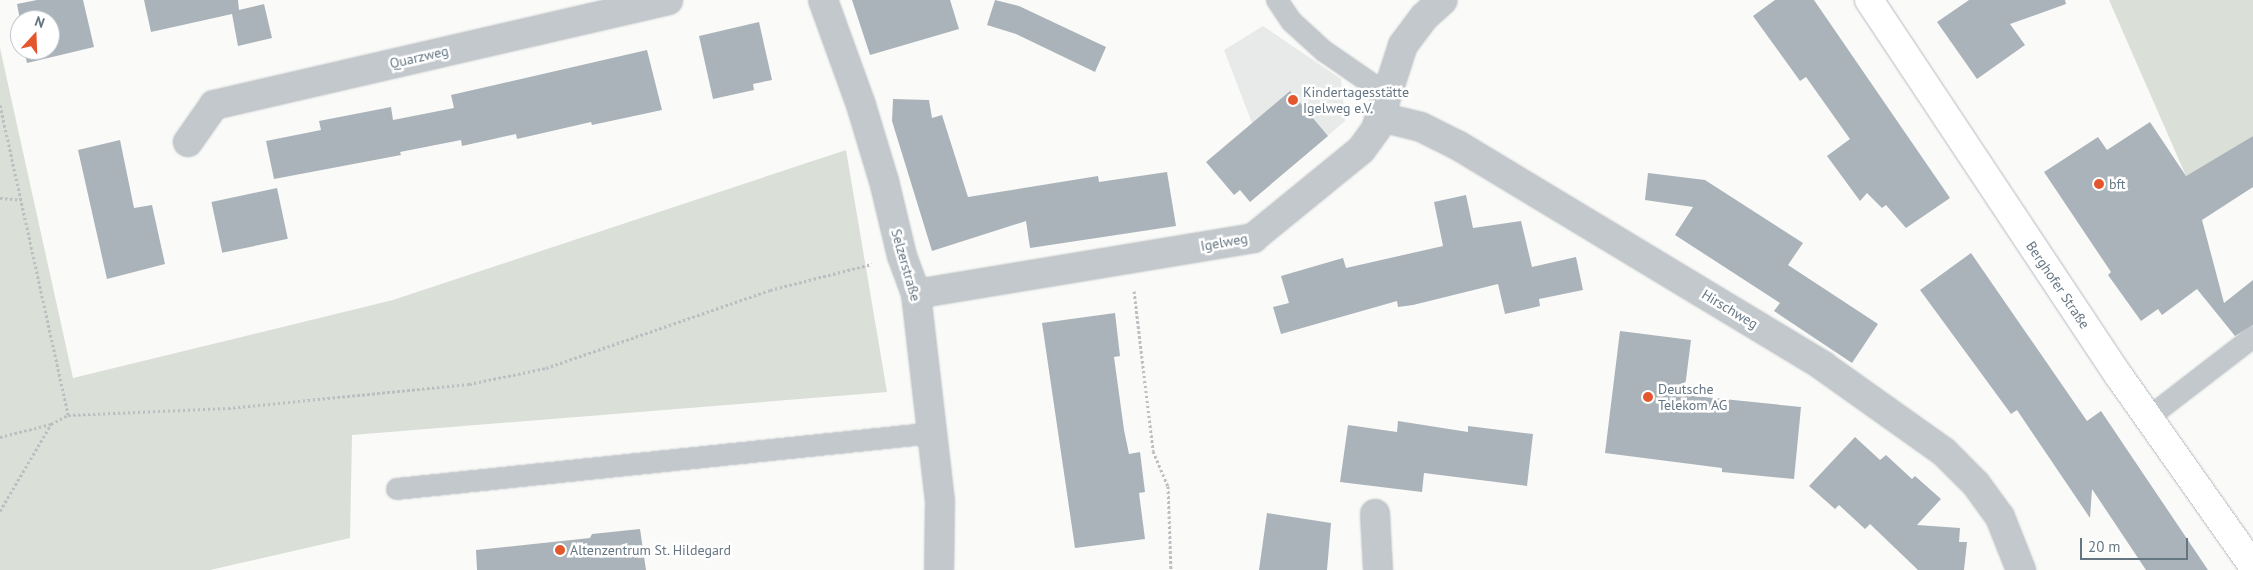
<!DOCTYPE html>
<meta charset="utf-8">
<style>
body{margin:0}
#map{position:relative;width:2253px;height:570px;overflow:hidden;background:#fafaf8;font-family:"PT Sans",sans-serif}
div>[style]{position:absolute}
.built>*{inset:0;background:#e8e9e9}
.green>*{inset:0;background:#dadfd7}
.building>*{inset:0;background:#aab3b9;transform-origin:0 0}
.path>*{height:3px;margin-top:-1.5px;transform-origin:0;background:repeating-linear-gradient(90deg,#bbbfc2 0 2.5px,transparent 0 5px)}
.roads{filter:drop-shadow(0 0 1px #b3babf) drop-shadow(0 0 1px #b3babf)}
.lane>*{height:20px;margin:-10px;padding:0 10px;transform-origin:10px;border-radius:10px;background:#c3c8cc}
.street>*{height:28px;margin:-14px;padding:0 14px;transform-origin:14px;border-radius:14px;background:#c3c8cc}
.secondary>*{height:28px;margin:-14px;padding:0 14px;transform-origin:14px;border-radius:14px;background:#fff}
.dots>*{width:14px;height:14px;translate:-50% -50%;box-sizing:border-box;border:2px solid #fff;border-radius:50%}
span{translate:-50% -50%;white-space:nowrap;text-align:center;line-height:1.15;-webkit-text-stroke:5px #fff;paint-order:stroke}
.street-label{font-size:14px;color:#657683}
.poi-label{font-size:14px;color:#657683}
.left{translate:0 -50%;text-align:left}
.north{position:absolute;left:10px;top:10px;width:50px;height:50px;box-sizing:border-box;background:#fff;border:1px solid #c1c8cd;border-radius:50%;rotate:20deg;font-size:14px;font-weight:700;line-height:20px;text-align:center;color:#657683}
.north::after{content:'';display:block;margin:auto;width:18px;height:22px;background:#e4572e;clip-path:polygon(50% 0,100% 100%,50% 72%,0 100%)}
.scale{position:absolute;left:2080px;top:538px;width:108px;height:22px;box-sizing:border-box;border:2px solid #657683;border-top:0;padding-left:6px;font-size:15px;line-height:18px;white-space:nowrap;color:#657683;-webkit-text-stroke:4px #fff;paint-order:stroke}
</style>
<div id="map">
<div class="built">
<i style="clip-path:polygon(1263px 26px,1341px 79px,1345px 121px,1290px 168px,1252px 123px,1224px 50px)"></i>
</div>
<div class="green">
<i style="clip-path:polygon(2109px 0,2253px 0,2253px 136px,2186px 176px)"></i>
<i style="clip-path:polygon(0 48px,73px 378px,393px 300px,846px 150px,887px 392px,352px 435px,350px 538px,210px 570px,0 570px)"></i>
</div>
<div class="building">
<i style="clip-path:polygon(37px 0,83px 0,94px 47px,27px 63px,24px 50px,50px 50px,50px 20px,20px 20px,17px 4px)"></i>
<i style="clip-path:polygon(144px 0,238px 0,239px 10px,264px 4px,272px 38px,238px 46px,232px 14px,151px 32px)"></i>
<i style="clip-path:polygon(852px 0,950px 0,959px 29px,870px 55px)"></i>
<i style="clip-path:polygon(995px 0,1019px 6px,1106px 47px,1095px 72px,1016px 34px,987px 25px)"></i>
<i style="clip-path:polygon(1775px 0,1814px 0,1950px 198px,1906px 228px,1886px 205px,1882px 208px,1867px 193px,1860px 201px,1827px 156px,1850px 139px,1806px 77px,1800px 81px,1753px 16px)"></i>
<i style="clip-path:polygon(1969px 0,2065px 0,2066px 4px,2010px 24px,2025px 45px,1977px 79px,1937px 22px)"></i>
<i style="clip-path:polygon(759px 22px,772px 80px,753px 84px,754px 90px,713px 99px,699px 36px)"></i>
<i style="clip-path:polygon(647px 50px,662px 110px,592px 125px,591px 122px,517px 139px,516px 134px,462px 146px,461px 140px,400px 152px,401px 155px,274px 179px,266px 141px,321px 130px,319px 121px,391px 107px,393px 120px,454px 108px,451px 95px)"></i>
<i style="clip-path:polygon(1290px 91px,1328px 136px,1250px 202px,1240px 190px,1234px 195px,1206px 162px)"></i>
<i style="clip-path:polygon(893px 99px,929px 100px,932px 118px,942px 115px,968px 197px,1098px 176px,1099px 182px,1167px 172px,1176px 226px,1030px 248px,1026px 221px,932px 251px,892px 121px)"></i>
<i style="clip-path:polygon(2150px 122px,2186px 176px,2253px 136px,2253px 187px,2202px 220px,2224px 303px,2253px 280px,2253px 325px,2235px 336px,2197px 289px,2162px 315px,2158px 309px,2141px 321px,2108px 275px,2111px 272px,2044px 172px,2098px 137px,2107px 150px)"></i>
<i style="clip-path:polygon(120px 140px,134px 208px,152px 205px,165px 264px,107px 279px,78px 150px)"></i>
<i style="clip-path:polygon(1648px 173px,1705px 180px,1803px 243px,1788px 265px,1878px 324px,1852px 363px,1774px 311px,1780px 303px,1675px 235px,1693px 207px,1645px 200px)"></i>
<i style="left:277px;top:188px;width:52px;height:67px;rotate:78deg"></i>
<i style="clip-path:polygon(1466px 195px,1473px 228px,1521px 221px,1532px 267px,1576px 257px,1583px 290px,1539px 299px,1540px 306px,1505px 314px,1498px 284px,1413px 305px,1398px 307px,1397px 301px,1281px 334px,1273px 307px,1289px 303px,1281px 276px,1343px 258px,1346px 268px,1443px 246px,1434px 202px)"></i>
<i style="clip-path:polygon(1971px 253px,2087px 421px,2101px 411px,2208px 570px,2146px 570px,2092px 489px,2090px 518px,2017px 410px,2011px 414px,1920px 290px)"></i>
<i style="clip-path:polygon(1115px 313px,1120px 356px,1114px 357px,1124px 430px,1129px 454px,1140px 452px,1145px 492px,1139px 493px,1145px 539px,1075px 548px,1042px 323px)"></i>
<i style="clip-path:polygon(1620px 331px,1691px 340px,1684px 395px,1801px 407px,1794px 479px,1722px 472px,1722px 468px,1605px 453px)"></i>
<i style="clip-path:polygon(1398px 421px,1468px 432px,1468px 426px,1533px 434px,1527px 486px,1424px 473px,1422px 492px,1340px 482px,1348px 425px,1397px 432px)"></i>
<i style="clip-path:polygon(1855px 437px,1880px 460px,1886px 455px,1912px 479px,1915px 476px,1941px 499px,1917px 525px,1960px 528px,1959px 542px,1967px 542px,1964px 570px,1918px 570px,1870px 524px,1865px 529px,1839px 505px,1835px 509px,1809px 486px)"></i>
<i style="clip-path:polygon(1267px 513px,1331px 523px,1327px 570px,1259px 570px)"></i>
<i style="clip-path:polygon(640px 529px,646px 570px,477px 570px,476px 550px,590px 538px,592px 534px)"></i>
</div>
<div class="path">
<i style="left:0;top:105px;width:317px;rotate:77.6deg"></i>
<i style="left:0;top:198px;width:21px;rotate:5deg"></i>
<i style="left:1134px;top:291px;width:161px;rotate:83.2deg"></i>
<i style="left:1153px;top:451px;width:38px;rotate:67deg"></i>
<i style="left:1168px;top:486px;width:84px;rotate:88deg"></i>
<i style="left:0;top:437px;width:53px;rotate:-14.3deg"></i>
<i style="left:51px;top:424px;width:19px;rotate:-28deg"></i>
<i style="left:68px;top:415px;width:160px;rotate:-2.5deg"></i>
<i style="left:228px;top:408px;width:242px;rotate:-5.7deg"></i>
<i style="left:469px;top:384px;width:79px;rotate:-11.7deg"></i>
<i style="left:546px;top:368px;width:237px;rotate:-19.2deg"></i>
<i style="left:770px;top:290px;width:105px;rotate:-14.3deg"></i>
<i style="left:0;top:511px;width:101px;rotate:-59.6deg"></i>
</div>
<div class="roads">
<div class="lane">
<i style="left:1277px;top:0;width:25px;rotate:56deg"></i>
<i style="left:1291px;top:21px;width:45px;rotate:42.3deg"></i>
<i style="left:1324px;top:51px;width:78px;rotate:34.5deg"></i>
<i style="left:2148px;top:418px;width:133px;rotate:-37.6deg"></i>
<i style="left:397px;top:489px;width:540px;rotate:-5.95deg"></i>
</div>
<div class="street">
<i style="left:823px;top:0;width:112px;rotate:70.1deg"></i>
<i style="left:861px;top:105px;width:79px;rotate:73.2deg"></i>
<i style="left:884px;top:181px;width:77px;rotate:76.5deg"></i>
<i style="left:902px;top:256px;width:40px;rotate:69.8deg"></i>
<i style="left:916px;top:294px;width:208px;rotate:83.4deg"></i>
<i style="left:940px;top:501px;width:69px;rotate:90.8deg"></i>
<i style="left:1380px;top:117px;width:42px;rotate:13.7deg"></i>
<i style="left:1421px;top:127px;width:42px;rotate:26.6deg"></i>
<i style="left:1459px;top:146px;width:425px;rotate:31.1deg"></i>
<i style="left:1823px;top:366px;width:148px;rotate:35.4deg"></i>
<i style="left:1944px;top:452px;width:45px;rotate:45deg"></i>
<i style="left:1976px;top:484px;width:41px;rotate:54deg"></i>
<i style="left:2000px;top:517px;width:57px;rotate:68.4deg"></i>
<i style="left:188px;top:142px;width:45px;rotate:-54.9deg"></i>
<i style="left:214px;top:105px;width:466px;rotate:-13deg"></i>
<i style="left:916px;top:294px;width:342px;rotate:-9.4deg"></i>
<i style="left:1253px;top:238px;width:139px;rotate:-39.2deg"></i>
<i style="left:1361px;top:150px;width:26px;rotate:-54deg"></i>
<i style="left:1376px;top:129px;width:88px;rotate:-72.2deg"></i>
<i style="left:1403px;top:45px;width:35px;rotate:-53deg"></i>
<i style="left:1424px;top:17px;width:25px;rotate:-42deg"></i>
<i style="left:1375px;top:514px;width:56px;rotate:86.9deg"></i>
</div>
<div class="secondary">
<i style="left:1869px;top:0;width:452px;rotate:56.4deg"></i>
<i style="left:2119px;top:376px;width:232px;rotate:54.8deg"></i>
</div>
</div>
<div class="dots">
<i style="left:1293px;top:100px;background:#e4572e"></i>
<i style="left:2099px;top:184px;background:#e4572e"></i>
<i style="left:1648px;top:397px;background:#e4572e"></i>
<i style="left:560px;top:550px;background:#e4572e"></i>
</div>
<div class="street-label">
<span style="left:419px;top:57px;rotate:-13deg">Quarzweg</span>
<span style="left:1224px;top:242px;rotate:-10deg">Igelweg</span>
<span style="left:906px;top:265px;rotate:74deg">Selzerstraße</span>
<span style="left:2058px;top:285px;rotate:56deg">Berghofer Straße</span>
<span style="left:1730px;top:309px;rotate:31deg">Hirschweg</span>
</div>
<div class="poi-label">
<span class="left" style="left:1303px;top:100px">Kindertagesstätte<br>Igelweg e.V.</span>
<span class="left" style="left:2109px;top:184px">bft</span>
<span class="left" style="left:1658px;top:397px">Deutsche<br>Telekom AG</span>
<span class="left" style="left:570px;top:550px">Altenzentrum St. Hildegard</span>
</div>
<div class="north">N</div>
<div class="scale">20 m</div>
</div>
